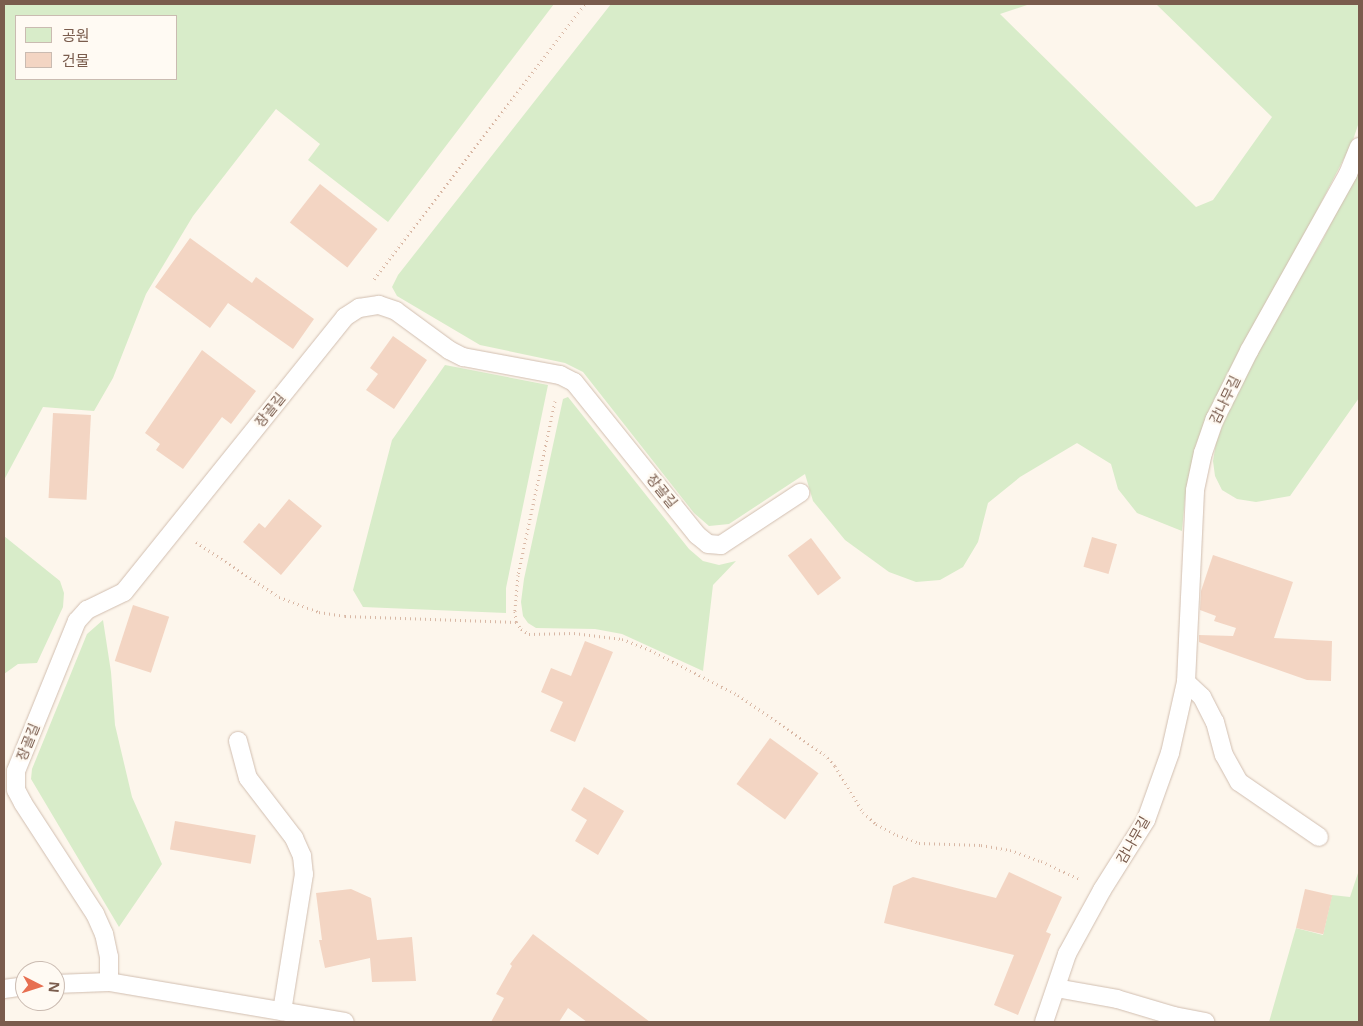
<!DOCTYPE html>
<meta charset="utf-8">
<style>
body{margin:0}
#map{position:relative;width:1363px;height:1026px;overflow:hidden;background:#fdf6ec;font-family:"Noto Sans","Noto Sans KR",sans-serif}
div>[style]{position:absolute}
.green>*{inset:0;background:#d8ecc9}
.building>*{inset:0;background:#f3d5c3;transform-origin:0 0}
.path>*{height:3px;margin-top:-1.5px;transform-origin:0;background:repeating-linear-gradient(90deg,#d9b8a5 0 1px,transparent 0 5px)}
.roads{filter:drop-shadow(0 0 1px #d1beb0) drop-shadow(0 0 1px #d1beb0)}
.service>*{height:18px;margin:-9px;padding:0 9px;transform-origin:9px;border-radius:9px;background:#fff}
span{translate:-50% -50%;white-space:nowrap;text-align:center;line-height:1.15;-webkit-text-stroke:4.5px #fffaf3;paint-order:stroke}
.street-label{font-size:14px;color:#7a5c4d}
.frame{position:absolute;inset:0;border:5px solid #7a5c4d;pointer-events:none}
.legend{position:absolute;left:15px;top:15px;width:162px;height:65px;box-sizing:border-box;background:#fffaf3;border:1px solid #cabbb1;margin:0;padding:6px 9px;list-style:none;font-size:15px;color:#7a5c4d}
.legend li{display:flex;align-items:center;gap:10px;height:25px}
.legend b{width:25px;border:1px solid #cabbb1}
.north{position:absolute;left:15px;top:961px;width:50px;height:50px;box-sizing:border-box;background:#fffaf3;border:1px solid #cabbb1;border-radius:50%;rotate:95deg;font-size:14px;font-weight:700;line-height:20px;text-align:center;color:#7a5c4d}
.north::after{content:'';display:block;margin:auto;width:18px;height:22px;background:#e76f51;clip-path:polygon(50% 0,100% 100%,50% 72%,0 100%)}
</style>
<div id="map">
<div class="green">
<i style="clip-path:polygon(evenodd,4px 4px,554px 4px,388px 222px,308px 160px,320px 144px,276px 109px,193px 216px,146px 294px,113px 378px,94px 411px,43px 407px,4px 480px,4px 4px,16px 16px,176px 16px,176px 79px,16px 79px,16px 16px)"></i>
<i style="clip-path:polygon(611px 4px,1030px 4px,1000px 14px,1196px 207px,1213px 200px,1272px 117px,1156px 4px,1359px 4px,1359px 122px,1352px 143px,1196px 444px,1185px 498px,1182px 531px,1137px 513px,1118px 489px,1111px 464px,1077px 443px,1020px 477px,988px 503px,978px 542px,963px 567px,940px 580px,916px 582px,889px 572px,845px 540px,813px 501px,805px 474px,729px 524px,709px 526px,694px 513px,583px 372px,565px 363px,480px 345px,397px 296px,392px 287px,398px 275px)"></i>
<i style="clip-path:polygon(1359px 168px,1359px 398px,1290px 496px,1256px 502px,1237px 499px,1222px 490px,1215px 476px,1213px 461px,1216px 443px,1234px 394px,1260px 345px,1322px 241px)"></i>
<i style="clip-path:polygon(445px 365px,548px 385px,506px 588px,506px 613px,363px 607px,353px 590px,392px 440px)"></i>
<i style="clip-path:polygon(568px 397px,689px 549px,703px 561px,719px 565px,736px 561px,713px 585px,703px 671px,622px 634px,595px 629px,536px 628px,528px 623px,523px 616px,521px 602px,524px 579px,563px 399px)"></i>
<i style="clip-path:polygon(4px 536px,60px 581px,64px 593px,63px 607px,37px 663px,18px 664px,4px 674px)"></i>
<i style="clip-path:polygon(103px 620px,111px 672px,115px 725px,132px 797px,162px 864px,119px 927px,31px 779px,32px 769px,87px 634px)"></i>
<i style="clip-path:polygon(1359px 870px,1359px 1022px,1269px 1022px,1296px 928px,1323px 935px,1332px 895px,1350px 897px)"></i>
</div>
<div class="building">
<i style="left:320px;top:184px;width:73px;height:49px;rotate:38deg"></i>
<i style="clip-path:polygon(190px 238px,252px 283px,256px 277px,314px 319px,293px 349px,228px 303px,210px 328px,155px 287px)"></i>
<i style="clip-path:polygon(393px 336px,427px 360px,394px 409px,366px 390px,378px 374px,370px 368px)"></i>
<i style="clip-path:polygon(202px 350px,256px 391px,231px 424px,222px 417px,183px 469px,156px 450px,160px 444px,145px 433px)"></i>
<i style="left:53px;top:413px;width:38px;height:85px;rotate:3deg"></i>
<i style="clip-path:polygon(289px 499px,322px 526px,281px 575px,243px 542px,259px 523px,265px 528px)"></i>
<i style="left:1092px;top:537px;width:26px;height:31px;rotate:16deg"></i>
<i style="left:811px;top:538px;width:50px;height:29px;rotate:53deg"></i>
<i style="clip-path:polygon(1213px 555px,1293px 582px,1274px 638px,1332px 641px,1331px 681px,1307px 680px,1199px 642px,1199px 635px,1233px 636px,1236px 628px,1214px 621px,1216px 616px,1200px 610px,1201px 591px)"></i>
<i style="left:133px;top:605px;width:38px;height:59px;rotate:18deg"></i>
<i style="clip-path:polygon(585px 641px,613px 652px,575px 742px,550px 731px,563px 702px,541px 692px,551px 668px,571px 676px)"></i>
<i style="left:770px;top:738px;width:60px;height:57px;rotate:36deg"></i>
<i style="clip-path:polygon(584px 787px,624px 811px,598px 855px,575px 841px,587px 820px,571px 810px)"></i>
<i style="left:175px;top:821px;width:82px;height:29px;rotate:10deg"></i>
<i style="clip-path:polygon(1009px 872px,1062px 897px,1046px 932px,1051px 934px,1018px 1015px,994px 1005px,1014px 955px,884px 923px,893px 886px,913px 877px,996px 898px)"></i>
<i style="clip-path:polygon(351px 889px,371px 898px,377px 940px,412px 937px,416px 981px,372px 982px,370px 958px,325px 968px,319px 940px,322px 940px,316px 893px)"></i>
<i style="left:1305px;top:889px;width:28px;height:40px;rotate:13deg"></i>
<i style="clip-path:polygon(533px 934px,650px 1022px,587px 1022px,568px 1008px,559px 1022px,491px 1022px,504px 998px,496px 994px,512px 966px,510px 964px)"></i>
</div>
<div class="path">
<i style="left:374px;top:279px;width:347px;rotate:-52.5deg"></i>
<i style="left:555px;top:401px;width:178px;rotate:102deg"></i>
<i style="left:518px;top:575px;width:36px;rotate:95deg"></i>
<i style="left:515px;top:611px;width:11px;rotate:85deg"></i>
<i style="left:516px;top:622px;width:9px;rotate:54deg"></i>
<i style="left:521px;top:629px;width:9px;rotate:32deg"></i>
<i style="left:529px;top:634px;width:45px;rotate:-1.3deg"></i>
<i style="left:574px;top:633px;width:48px;rotate:7.1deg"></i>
<i style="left:622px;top:639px;width:30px;rotate:21deg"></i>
<i style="left:650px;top:650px;width:99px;rotate:27.1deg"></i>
<i style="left:738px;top:695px;width:104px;rotate:34.5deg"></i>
<i style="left:824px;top:754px;width:16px;rotate:47deg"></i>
<i style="left:835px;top:766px;width:54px;rotate:58.7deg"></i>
<i style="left:863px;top:812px;width:18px;rotate:43deg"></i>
<i style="left:876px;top:824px;width:24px;rotate:28deg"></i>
<i style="left:897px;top:835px;width:23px;rotate:20deg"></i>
<i style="left:919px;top:843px;width:62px;rotate:1.8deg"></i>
<i style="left:981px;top:845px;width:29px;rotate:10deg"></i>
<i style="left:1010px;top:850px;width:33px;rotate:20deg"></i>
<i style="left:1041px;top:861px;width:42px;rotate:25.3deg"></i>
<i style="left:196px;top:542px;width:100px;rotate:33.5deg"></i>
<i style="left:279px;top:597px;width:43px;rotate:20.6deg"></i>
<i style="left:319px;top:612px;width:26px;rotate:9deg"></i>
<i style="left:345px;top:616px;width:171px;rotate:2deg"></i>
</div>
<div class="roads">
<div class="service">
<i style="left:1186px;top:682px;width:22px;rotate:43deg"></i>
<i style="left:1202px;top:697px;width:28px;rotate:63deg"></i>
<i style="left:1215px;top:722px;width:34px;rotate:75deg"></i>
<i style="left:1224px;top:755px;width:31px;rotate:61deg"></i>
<i style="left:1239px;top:782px;width:97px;rotate:34.5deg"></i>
<i style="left:238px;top:741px;width:38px;rotate:75deg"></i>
<i style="left:248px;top:778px;width:76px;rotate:52.5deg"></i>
<i style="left:294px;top:838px;width:20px;rotate:66deg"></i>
<i style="left:302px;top:856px;width:18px;rotate:84deg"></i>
<i style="left:304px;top:874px;width:139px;rotate:99.1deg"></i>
<i style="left:109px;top:982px;width:25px;rotate:-90deg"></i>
<i style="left:109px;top:957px;width:24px;rotate:-102deg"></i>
<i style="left:104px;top:934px;width:22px;rotate:-114deg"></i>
<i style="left:95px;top:914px;width:132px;rotate:-123deg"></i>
<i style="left:23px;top:803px;width:15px;rotate:-118deg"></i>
<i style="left:16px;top:790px;width:19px;rotate:-90deg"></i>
<i style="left:16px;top:771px;width:162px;rotate:-67.9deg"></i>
<i style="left:77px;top:621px;width:15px;rotate:-48deg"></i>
<i style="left:87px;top:610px;width:41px;rotate:-25.9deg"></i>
<i style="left:124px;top:592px;width:353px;rotate:-51.2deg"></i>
<i style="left:345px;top:317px;width:17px;rotate:-33deg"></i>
<i style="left:359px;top:308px;width:20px;rotate:-9deg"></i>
<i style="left:379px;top:305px;width:18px;rotate:19deg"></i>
<i style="left:396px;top:311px;width:66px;rotate:36.3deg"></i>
<i style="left:449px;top:350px;width:16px;rotate:27deg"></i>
<i style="left:463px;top:357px;width:99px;rotate:10.5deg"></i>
<i style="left:560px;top:375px;width:16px;rotate:27deg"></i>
<i style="left:574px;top:382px;width:196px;rotate:51.2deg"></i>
<i style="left:697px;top:535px;width:14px;rotate:39deg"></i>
<i style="left:708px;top:544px;width:13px;rotate:4deg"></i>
<i style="left:721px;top:545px;width:95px;rotate:-33.4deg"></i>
<i style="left:55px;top:984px;width:54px;rotate:-2.1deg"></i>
<i style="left:109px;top:982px;width:239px;rotate:9.6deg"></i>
<i style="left:1056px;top:988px;width:62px;rotate:10.2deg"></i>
<i style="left:1117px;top:999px;width:59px;rotate:16.6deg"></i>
<i style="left:1174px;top:1016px;width:32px;rotate:11deg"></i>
<i style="left:4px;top:989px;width:21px;rotate:-8deg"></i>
<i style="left:1044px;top:1022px;width:72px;rotate:-71.3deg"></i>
<i style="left:1067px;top:954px;width:73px;rotate:-61.3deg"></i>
<i style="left:1102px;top:890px;width:83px;rotate:-57.8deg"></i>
<i style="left:1146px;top:820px;width:71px;rotate:-70.3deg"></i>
<i style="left:1170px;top:753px;width:73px;rotate:-77.3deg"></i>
<i style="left:1186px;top:682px;width:192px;rotate:-87.3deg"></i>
<i style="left:1195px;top:490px;width:38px;rotate:-78deg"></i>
<i style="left:1203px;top:453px;width:36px;rotate:-71deg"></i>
<i style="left:1215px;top:419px;width:76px;rotate:-63.4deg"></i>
<i style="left:1249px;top:351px;width:203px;rotate:-60.8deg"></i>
<i style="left:1348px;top:174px;width:29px;rotate:-68deg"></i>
</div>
</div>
<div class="street-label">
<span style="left:1225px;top:400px;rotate:-64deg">감나무길</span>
<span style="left:270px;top:410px;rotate:-51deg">장골길</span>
<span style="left:662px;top:491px;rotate:51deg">장골길</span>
<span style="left:28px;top:742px;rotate:-68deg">장골길</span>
<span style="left:1133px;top:840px;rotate:-60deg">감나무길</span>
</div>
<div class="frame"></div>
<ul class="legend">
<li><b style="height:14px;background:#d8ecc9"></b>공원</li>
<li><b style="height:14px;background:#f3d5c3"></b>건물</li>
</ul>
<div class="north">N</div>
</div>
